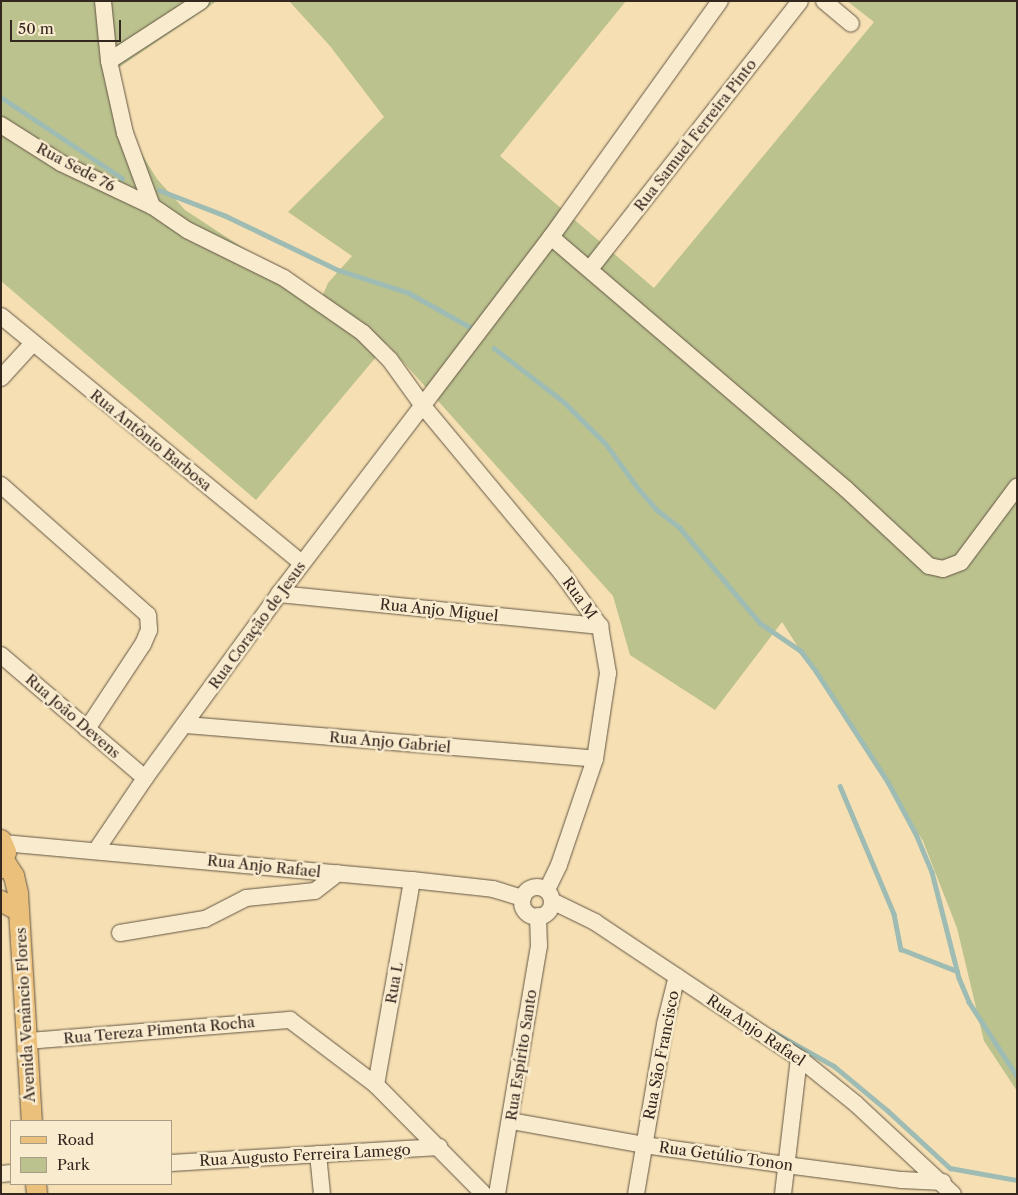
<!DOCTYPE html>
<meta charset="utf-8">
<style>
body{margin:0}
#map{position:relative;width:1018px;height:1195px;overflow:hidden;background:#f6e0b3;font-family:"Libre Caslon Text",serif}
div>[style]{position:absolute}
.green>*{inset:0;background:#bbc28e}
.stream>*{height:4.5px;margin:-2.25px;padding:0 2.25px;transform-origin:2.25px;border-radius:2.25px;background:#9ebcb3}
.roads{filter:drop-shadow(0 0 1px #645545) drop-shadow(0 0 1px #645545)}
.minor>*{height:16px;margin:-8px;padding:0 8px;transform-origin:8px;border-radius:8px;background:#f9ebce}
.minor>.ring{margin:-8px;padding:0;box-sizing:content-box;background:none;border:16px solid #f9ebce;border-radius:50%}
.major>*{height:20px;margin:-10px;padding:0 10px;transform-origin:10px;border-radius:10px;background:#ebc07a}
span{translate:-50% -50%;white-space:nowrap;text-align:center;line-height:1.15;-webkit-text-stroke:5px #f9ebce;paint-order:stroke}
.street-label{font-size:15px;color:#342720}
.frame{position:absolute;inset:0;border:2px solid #342720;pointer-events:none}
.legend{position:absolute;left:10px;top:1120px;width:162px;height:65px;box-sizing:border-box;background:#f9ebce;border:1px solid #aa9d88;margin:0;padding:6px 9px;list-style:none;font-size:15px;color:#342720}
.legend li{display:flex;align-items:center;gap:10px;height:25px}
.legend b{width:25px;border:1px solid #aa9d88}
.scale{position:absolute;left:10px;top:20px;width:111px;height:22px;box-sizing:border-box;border:2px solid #342720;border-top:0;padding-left:6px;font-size:15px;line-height:18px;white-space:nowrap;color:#342720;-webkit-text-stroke:4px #f9ebce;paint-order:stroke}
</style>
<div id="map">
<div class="green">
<i style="clip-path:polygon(1px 1px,217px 1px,106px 76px,129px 133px,157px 179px,185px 210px,321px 299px,328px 283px,352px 256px,288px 212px,384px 117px,330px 46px,289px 1px,626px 1px,500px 156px,654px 288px,874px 22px,847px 1px,1017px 1px,1017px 1091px,984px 1041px,957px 928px,923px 841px,782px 622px,715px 710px,630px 655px,613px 596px,387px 344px,256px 500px,1px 281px)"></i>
</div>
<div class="stream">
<i style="left:1px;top:97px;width:146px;rotate:33.8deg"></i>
<i style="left:159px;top:190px;width:72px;rotate:21.2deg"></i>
<i style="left:226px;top:216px;width:124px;rotate:25.7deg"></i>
<i style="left:338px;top:270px;width:75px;rotate:17.9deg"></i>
<i style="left:409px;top:293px;width:72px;rotate:29.1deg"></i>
<i style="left:494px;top:348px;width:88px;rotate:37.6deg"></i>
<i style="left:564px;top:402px;width:59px;rotate:45deg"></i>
<i style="left:606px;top:444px;width:54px;rotate:54deg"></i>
<i style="left:638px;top:488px;width:28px;rotate:49deg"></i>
<i style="left:656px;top:509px;width:31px;rotate:38deg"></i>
<i style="left:680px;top:528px;width:124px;rotate:49.9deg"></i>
<i style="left:760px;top:623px;width:50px;rotate:34.3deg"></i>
<i style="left:801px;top:651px;width:25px;rotate:53deg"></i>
<i style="left:816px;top:671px;width:132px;rotate:57deg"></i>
<i style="left:888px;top:782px;width:59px;rotate:61.7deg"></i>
<i style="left:916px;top:834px;width:41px;rotate:67.2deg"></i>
<i style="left:932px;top:872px;width:109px;rotate:75.7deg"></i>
<i style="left:959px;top:978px;width:26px;rotate:67deg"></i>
<i style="left:969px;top:1002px;width:88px;rotate:57deg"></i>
<i style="left:840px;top:786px;width:139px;rotate:67.1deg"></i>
<i style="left:894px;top:914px;width:36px;rotate:79deg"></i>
<i style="left:901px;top:949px;width:60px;rotate:21.4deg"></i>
<i style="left:772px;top:1031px;width:71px;rotate:29.4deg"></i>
<i style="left:834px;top:1066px;width:69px;rotate:39.7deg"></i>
<i style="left:887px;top:1110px;width:86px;rotate:42.6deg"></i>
<i style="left:950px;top:1168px;width:68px;rotate:10.2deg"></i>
</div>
<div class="roads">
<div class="minor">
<i style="left:103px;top:1px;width:60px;rotate:84.3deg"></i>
<i style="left:109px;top:61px;width:74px;rotate:77.5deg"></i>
<i style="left:125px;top:133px;width:78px;rotate:69.7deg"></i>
<i style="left:152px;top:206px;width:42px;rotate:34.4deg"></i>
<i style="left:187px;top:230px;width:108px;rotate:26.3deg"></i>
<i style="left:284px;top:278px;width:96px;rotate:34.8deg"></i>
<i style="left:363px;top:333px;width:38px;rotate:45deg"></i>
<i style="left:390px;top:360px;width:57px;rotate:54.3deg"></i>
<i style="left:423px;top:406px;width:216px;rotate:50.3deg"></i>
<i style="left:561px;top:572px;width:67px;rotate:54.2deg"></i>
<i style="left:600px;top:626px;width:48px;rotate:80.3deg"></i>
<i style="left:608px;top:673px;width:87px;rotate:98.6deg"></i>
<i style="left:595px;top:759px;width:112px;rotate:108.8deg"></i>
<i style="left:559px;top:865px;width:28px;rotate:116deg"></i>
<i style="left:824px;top:1px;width:35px;rotate:40deg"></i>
<i style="left:109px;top:61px;width:110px;rotate:-33.1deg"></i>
<i style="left:1px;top:125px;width:71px;rotate:32.3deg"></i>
<i style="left:61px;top:163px;width:101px;rotate:25.3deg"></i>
<i style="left:551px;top:237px;width:388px;rotate:40.5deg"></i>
<i style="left:846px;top:489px;width:113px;rotate:42.9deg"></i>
<i style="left:929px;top:566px;width:14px;rotate:12deg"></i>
<i style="left:943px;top:569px;width:19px;rotate:-21deg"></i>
<i style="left:961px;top:562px;width:94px;rotate:-53.3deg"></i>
<i style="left:590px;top:269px;width:340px;rotate:-51.9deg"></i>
<i style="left:1px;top:316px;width:389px;rotate:39.4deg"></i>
<i style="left:1px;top:378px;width:46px;rotate:-47.6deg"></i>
<i style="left:1px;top:485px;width:196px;rotate:41.5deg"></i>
<i style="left:148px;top:615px;width:15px;rotate:86deg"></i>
<i style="left:149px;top:630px;width:15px;rotate:113deg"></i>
<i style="left:143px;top:644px;width:102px;rotate:123.4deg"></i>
<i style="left:279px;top:594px;width:323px;rotate:5.7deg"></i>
<i style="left:1px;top:655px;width:189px;rotate:40.5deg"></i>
<i style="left:185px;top:725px;width:411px;rotate:4.7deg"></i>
<i style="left:3px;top:843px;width:411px;rotate:5.2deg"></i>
<i style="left:412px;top:880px;width:81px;rotate:6.3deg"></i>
<i style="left:493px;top:889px;width:31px;rotate:17deg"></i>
<i style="left:97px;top:849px;width:86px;rotate:-55.9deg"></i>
<i style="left:145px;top:778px;width:228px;rotate:-53.9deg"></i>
<i style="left:279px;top:594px;width:449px;rotate:-52.7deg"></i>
<i style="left:551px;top:237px;width:290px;rotate:-54.4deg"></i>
<i class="ring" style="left:522px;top:887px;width:14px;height:14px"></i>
<i style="left:552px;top:901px;width:48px;rotate:26deg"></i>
<i style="left:595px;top:922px;width:245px;rotate:33.7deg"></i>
<i style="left:799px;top:1058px;width:73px;rotate:38.9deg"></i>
<i style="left:856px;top:1104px;width:132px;rotate:42.9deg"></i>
<i style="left:120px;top:933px;width:86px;rotate:-9.4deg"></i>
<i style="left:205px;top:919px;width:46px;rotate:-27.1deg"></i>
<i style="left:246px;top:898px;width:69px;rotate:-5.8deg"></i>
<i style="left:315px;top:891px;width:29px;rotate:-38deg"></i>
<i style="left:28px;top:1041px;width:263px;rotate:-4.6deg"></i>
<i style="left:290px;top:1020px;width:108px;rotate:37.1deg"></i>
<i style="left:376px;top:1085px;width:153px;rotate:45.3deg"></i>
<i style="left:376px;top:1085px;width:208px;rotate:-80deg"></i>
<i style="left:511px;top:1121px;width:135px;rotate:10.2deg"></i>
<i style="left:644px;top:1145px;width:143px;rotate:8deg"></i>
<i style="left:786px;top:1165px;width:117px;rotate:7.4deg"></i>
<i style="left:902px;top:1180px;width:41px;rotate:2.8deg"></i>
<i style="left:318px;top:1154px;width:40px;rotate:84.3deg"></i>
<i style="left:171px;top:1163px;width:269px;rotate:-3.4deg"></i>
<i style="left:1px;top:1174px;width:10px;rotate:-6deg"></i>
<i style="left:497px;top:1194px;width:252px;rotate:-80.4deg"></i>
<i style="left:539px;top:946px;width:30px;rotate:-92deg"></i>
<i style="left:636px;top:1194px;width:172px;rotate:-80.3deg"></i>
<i style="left:665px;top:1024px;width:49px;rotate:-76deg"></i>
<i style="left:783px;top:1194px;width:137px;rotate:-83.3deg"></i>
</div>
<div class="major">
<i style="left:1px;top:840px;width:13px;rotate:67deg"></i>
<i style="left:6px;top:852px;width:17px;rotate:107deg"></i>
<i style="left:5px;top:862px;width:17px;rotate:57deg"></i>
<i style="left:14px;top:876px;width:18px;rotate:77deg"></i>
<i style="left:18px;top:894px;width:227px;rotate:86.5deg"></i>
<i style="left:1px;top:901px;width:18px;rotate:29deg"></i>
<i style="left:36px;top:1184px;width:10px;rotate:84deg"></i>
</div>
</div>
<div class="street-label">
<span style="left:695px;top:135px;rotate:-52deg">Rua Samuel Ferreira Pinto</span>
<span style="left:76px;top:167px;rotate:28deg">Rua Sede 76</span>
<span style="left:151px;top:440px;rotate:39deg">Rua Antônio Barbosa</span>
<span style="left:580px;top:598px;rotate:54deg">Rua M</span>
<span style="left:439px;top:610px;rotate:6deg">Rua Anjo Miguel</span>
<span style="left:257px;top:625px;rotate:-54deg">Rua Coração de Jesus</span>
<span style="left:73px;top:716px;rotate:41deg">Rua João Devens</span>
<span style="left:390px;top:742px;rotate:5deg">Rua Anjo Gabriel</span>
<span style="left:264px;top:866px;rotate:6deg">Rua Anjo Rafael</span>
<span style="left:394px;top:983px;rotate:-80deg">Rua L</span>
<span style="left:25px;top:1015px;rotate:-93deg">Avenida Venâncio Flores</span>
<span style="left:159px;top:1030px;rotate:-5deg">Rua Tereza Pimenta Rocha</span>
<span style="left:756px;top:1030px;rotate:34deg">Rua Anjo Rafael</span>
<span style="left:521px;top:1055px;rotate:-81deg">Rua Espírito Santo</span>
<span style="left:661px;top:1055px;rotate:-79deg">Rua São Francisco</span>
<span style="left:305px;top:1155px;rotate:-3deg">Rua Augusto Ferreira Lamego</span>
<span style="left:726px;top:1156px;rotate:8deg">Rua Getúlio Tonon</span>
</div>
<div class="frame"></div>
<ul class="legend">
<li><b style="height:6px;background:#ebc07a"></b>Road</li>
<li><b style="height:14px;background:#bbc28e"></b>Park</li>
</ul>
<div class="scale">50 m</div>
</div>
